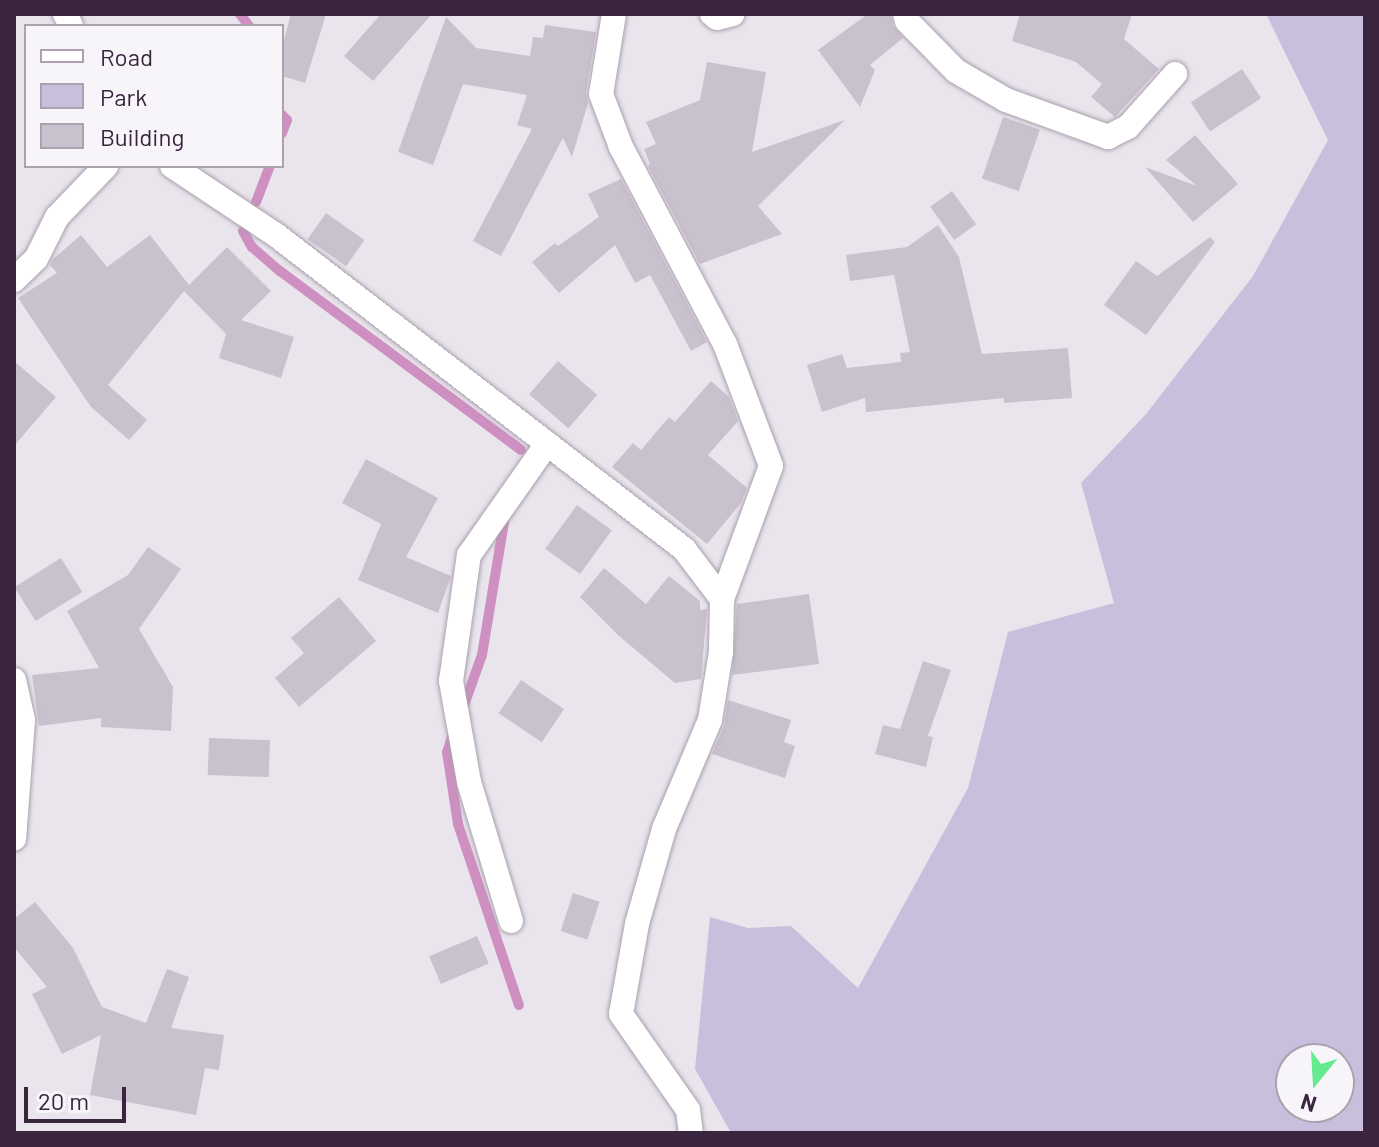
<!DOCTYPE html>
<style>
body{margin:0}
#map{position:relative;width:1379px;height:1147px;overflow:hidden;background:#eae5ed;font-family:Barlow,sans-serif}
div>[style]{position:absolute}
.green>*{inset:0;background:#c9bfdd}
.stream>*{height:10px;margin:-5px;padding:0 5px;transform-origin:5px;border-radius:5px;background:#ce90c0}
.building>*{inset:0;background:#c9c1ce;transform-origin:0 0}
.roads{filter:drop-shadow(0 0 2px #aaa0ae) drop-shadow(0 0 2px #aaa0ae)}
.minor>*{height:24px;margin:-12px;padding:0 12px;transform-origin:12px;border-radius:12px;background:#fff}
span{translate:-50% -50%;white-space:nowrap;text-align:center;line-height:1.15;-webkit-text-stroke:8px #f8f5fa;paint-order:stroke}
.frame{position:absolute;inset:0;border:16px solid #39253e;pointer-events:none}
.legend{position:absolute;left:24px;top:24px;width:260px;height:144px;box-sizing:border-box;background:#f8f5fa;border:2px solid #aca2af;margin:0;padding:10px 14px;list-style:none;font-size:24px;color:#39253e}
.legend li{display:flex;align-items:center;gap:16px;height:40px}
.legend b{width:40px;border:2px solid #aca2af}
.north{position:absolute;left:1275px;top:1043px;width:80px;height:80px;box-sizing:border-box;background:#f8f5fa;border:2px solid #aca2af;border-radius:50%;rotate:198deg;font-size:22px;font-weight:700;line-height:32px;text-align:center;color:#39253e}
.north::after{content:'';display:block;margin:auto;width:28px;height:36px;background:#66ea90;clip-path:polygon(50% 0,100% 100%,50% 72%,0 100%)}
.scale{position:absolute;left:24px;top:1087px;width:102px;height:36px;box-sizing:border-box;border:4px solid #39253e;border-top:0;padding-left:10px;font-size:24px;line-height:28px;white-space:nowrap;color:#39253e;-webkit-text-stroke:6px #f8f5fa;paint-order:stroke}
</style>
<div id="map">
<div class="green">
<i style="clip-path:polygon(evenodd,1266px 14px,1365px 14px,1365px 1133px,731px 1133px,695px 1069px,710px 917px,748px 928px,791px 926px,858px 988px,968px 788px,1008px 632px,1114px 603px,1081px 483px,1146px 414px,1253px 276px,1328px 140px,1266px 14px,1291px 1059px,1339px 1059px,1339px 1107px,1291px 1107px,1291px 1059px)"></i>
</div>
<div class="stream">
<i style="left:240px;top:14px;width:15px;rotate:53deg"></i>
<i style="left:282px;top:115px;width:7px;rotate:45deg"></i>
<i style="left:287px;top:120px;width:14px;rotate:111deg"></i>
<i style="left:256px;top:202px;width:39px;rotate:-69deg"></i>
<i style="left:243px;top:231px;width:18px;rotate:61deg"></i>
<i style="left:252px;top:247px;width:37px;rotate:41deg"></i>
<i style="left:280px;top:271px;width:300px;rotate:36.6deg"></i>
<i style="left:463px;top:708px;width:56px;rotate:-70.3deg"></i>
<i style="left:482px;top:655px;width:135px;rotate:-80.6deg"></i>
<i style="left:454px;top:731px;width:22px;rotate:108deg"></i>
<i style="left:447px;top:752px;width:73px;rotate:81.3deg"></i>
<i style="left:458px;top:824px;width:191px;rotate:71.4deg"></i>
</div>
<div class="building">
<i style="clip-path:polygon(291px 14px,326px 14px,305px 83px,282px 76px,282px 47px)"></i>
<i style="clip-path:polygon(381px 14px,432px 14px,373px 81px,344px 56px)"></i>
<i style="clip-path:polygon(868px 14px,890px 14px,893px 26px,903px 38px,870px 65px,875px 70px,860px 107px,818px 50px)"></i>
<i style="clip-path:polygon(1020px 14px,1132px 14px,1124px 39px,1159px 69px,1115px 117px,1091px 97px,1102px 84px,1076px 62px,1012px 41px)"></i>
<i style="clip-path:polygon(446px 17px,476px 48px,530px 56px,533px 37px,543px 38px,545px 25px,596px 32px,586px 92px,588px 103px,572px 157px,563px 138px,501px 256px,473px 241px,532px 129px,517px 125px,527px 95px,463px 84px,433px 165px,398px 152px)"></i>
<i style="clip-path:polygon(707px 62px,766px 72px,752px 152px,845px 120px,758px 206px,782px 234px,700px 264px,648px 166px,650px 164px,644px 149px,656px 144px,646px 122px,700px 100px)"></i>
<i style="left:1242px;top:69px;width:35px;height:61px;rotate:57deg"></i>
<i style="left:1003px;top:117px;width:39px;height:65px;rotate:19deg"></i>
<i style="clip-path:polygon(1195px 135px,1238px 184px,1193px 222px,1145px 167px,1197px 186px,1166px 160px)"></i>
<i style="clip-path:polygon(621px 179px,707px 342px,691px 351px,650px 275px,635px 283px,615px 245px,559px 293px,532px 262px,555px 243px,558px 246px,599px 217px,588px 194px)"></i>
<i style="left:952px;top:191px;width:41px;height:27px;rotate:54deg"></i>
<i style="left:326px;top:213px;width:47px;height:32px;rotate:35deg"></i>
<i style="clip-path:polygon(938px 225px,959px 257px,982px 354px,1068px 348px,1072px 398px,1004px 403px,1004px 398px,866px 412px,865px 398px,822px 412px,807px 365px,842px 354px,847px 368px,901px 362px,900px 353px,910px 352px,894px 275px,850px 281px,846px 255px,907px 247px)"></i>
<i style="clip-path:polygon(81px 235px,107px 267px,150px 235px,189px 285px,227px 247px,271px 291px,241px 320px,294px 337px,281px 378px,219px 358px,226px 334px,184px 291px,108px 385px,147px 420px,129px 440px,91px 407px,18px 298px,57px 273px,50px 265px,53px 259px)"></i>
<i style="clip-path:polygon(1210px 237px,1215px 242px,1146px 335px,1104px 305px,1136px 261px,1157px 276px)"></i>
<i style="clip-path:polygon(14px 361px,56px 397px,14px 446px)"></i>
<i style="left:558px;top:361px;width:52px;height:44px;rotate:41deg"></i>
<i style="clip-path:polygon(711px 381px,729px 397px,738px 421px,708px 455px,747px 488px,741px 503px,707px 544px,612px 467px,633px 443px,641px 450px,669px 417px,675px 422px)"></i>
<i style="clip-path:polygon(366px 459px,438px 498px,406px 557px,451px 576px,438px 613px,358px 580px,381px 524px,342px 503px)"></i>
<i style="left:577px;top:505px;width:43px;height:54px;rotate:36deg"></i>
<i style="clip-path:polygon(148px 547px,181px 569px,139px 629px,173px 687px,171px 731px,101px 727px,101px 718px,39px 726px,32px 675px,99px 668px,67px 611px,128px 575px)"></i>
<i style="left:61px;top:558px;width:40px;height:55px;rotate:58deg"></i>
<i style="clip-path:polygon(604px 568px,646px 604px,669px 576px,700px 601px,700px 610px,707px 609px,701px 679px,675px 683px,619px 636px,580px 597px)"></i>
<i style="clip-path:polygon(809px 594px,819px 664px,732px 675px,737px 604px)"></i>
<i style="clip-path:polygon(339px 597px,376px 641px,299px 707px,275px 678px,304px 653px,291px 638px)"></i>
<i style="clip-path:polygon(923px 661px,951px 670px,928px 736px,933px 737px,926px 767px,875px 754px,883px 725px,900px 729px)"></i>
<i style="left:521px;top:680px;width:52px;height:40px;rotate:34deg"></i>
<i style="clip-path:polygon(728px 700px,791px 720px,784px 742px,795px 746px,785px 778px,712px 754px,724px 726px)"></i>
<i style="left:209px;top:738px;width:61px;height:37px;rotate:2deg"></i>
<i style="left:573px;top:893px;width:28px;height:40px;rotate:18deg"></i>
<i style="clip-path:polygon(35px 902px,73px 948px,102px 1007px,146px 1023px,167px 969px,189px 977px,171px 1028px,224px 1035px,219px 1070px,205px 1068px,196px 1115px,90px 1095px,101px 1035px,62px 1054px,32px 994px,47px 987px,14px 947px,14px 919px)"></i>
<i style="left:477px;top:936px;width:30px;height:52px;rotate:67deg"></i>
</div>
<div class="roads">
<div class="minor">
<i style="left:65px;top:14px;width:13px;rotate:63deg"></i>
<i style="left:614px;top:14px;width:81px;rotate:99.2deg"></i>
<i style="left:601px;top:94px;width:57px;rotate:69.3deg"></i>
<i style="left:621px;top:147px;width:223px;rotate:62.2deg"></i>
<i style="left:725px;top:344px;width:130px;rotate:69.3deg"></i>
<i style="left:771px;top:466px;width:142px;rotate:110.2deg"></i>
<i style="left:722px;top:599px;width:53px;rotate:91.1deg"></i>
<i style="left:721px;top:652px;width:69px;rotate:99.2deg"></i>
<i style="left:710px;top:720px;width:118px;rotate:112.9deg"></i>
<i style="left:664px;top:829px;width:99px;rotate:105.9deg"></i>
<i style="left:637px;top:924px;width:91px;rotate:100.1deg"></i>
<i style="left:621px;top:1014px;width:117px;rotate:55.1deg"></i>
<i style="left:688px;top:1110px;width:23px;rotate:83deg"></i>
<i style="left:712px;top:14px;width:6px;rotate:39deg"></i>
<i style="left:717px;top:18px;width:16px;rotate:-14deg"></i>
<i style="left:905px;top:14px;width:7px;rotate:74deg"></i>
<i style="left:907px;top:21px;width:70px;rotate:45.6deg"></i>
<i style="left:956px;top:71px;width:58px;rotate:30.1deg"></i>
<i style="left:1006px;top:100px;width:109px;rotate:19.9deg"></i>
<i style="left:1108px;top:137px;width:22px;rotate:-27deg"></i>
<i style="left:1128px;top:127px;width:71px;rotate:-48.4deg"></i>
<i style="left:172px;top:166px;width:125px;rotate:33.6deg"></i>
<i style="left:276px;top:235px;width:515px;rotate:37.58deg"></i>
<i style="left:684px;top:549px;width:63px;rotate:52.8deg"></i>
<i style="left:14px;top:280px;width:30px;rotate:-44deg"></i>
<i style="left:36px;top:259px;width:47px;rotate:-63.4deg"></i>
<i style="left:57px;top:217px;width:71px;rotate:-46.1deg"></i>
<i style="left:14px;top:680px;width:41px;rotate:77.3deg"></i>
<i style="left:23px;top:720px;width:119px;rotate:94.3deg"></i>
<i style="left:511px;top:921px;width:145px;rotate:-106.8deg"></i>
<i style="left:469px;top:782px;width:103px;rotate:-100.1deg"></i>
<i style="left:451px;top:681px;width:127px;rotate:-81.9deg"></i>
<i style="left:469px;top:555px;width:136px;rotate:-54.9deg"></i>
</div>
</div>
<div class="frame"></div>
<ul class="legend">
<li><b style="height:10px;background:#fff"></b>Road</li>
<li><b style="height:22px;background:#c9bfdd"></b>Park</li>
<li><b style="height:22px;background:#c9c1ce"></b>Building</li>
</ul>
<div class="north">N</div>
<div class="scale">20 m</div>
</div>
